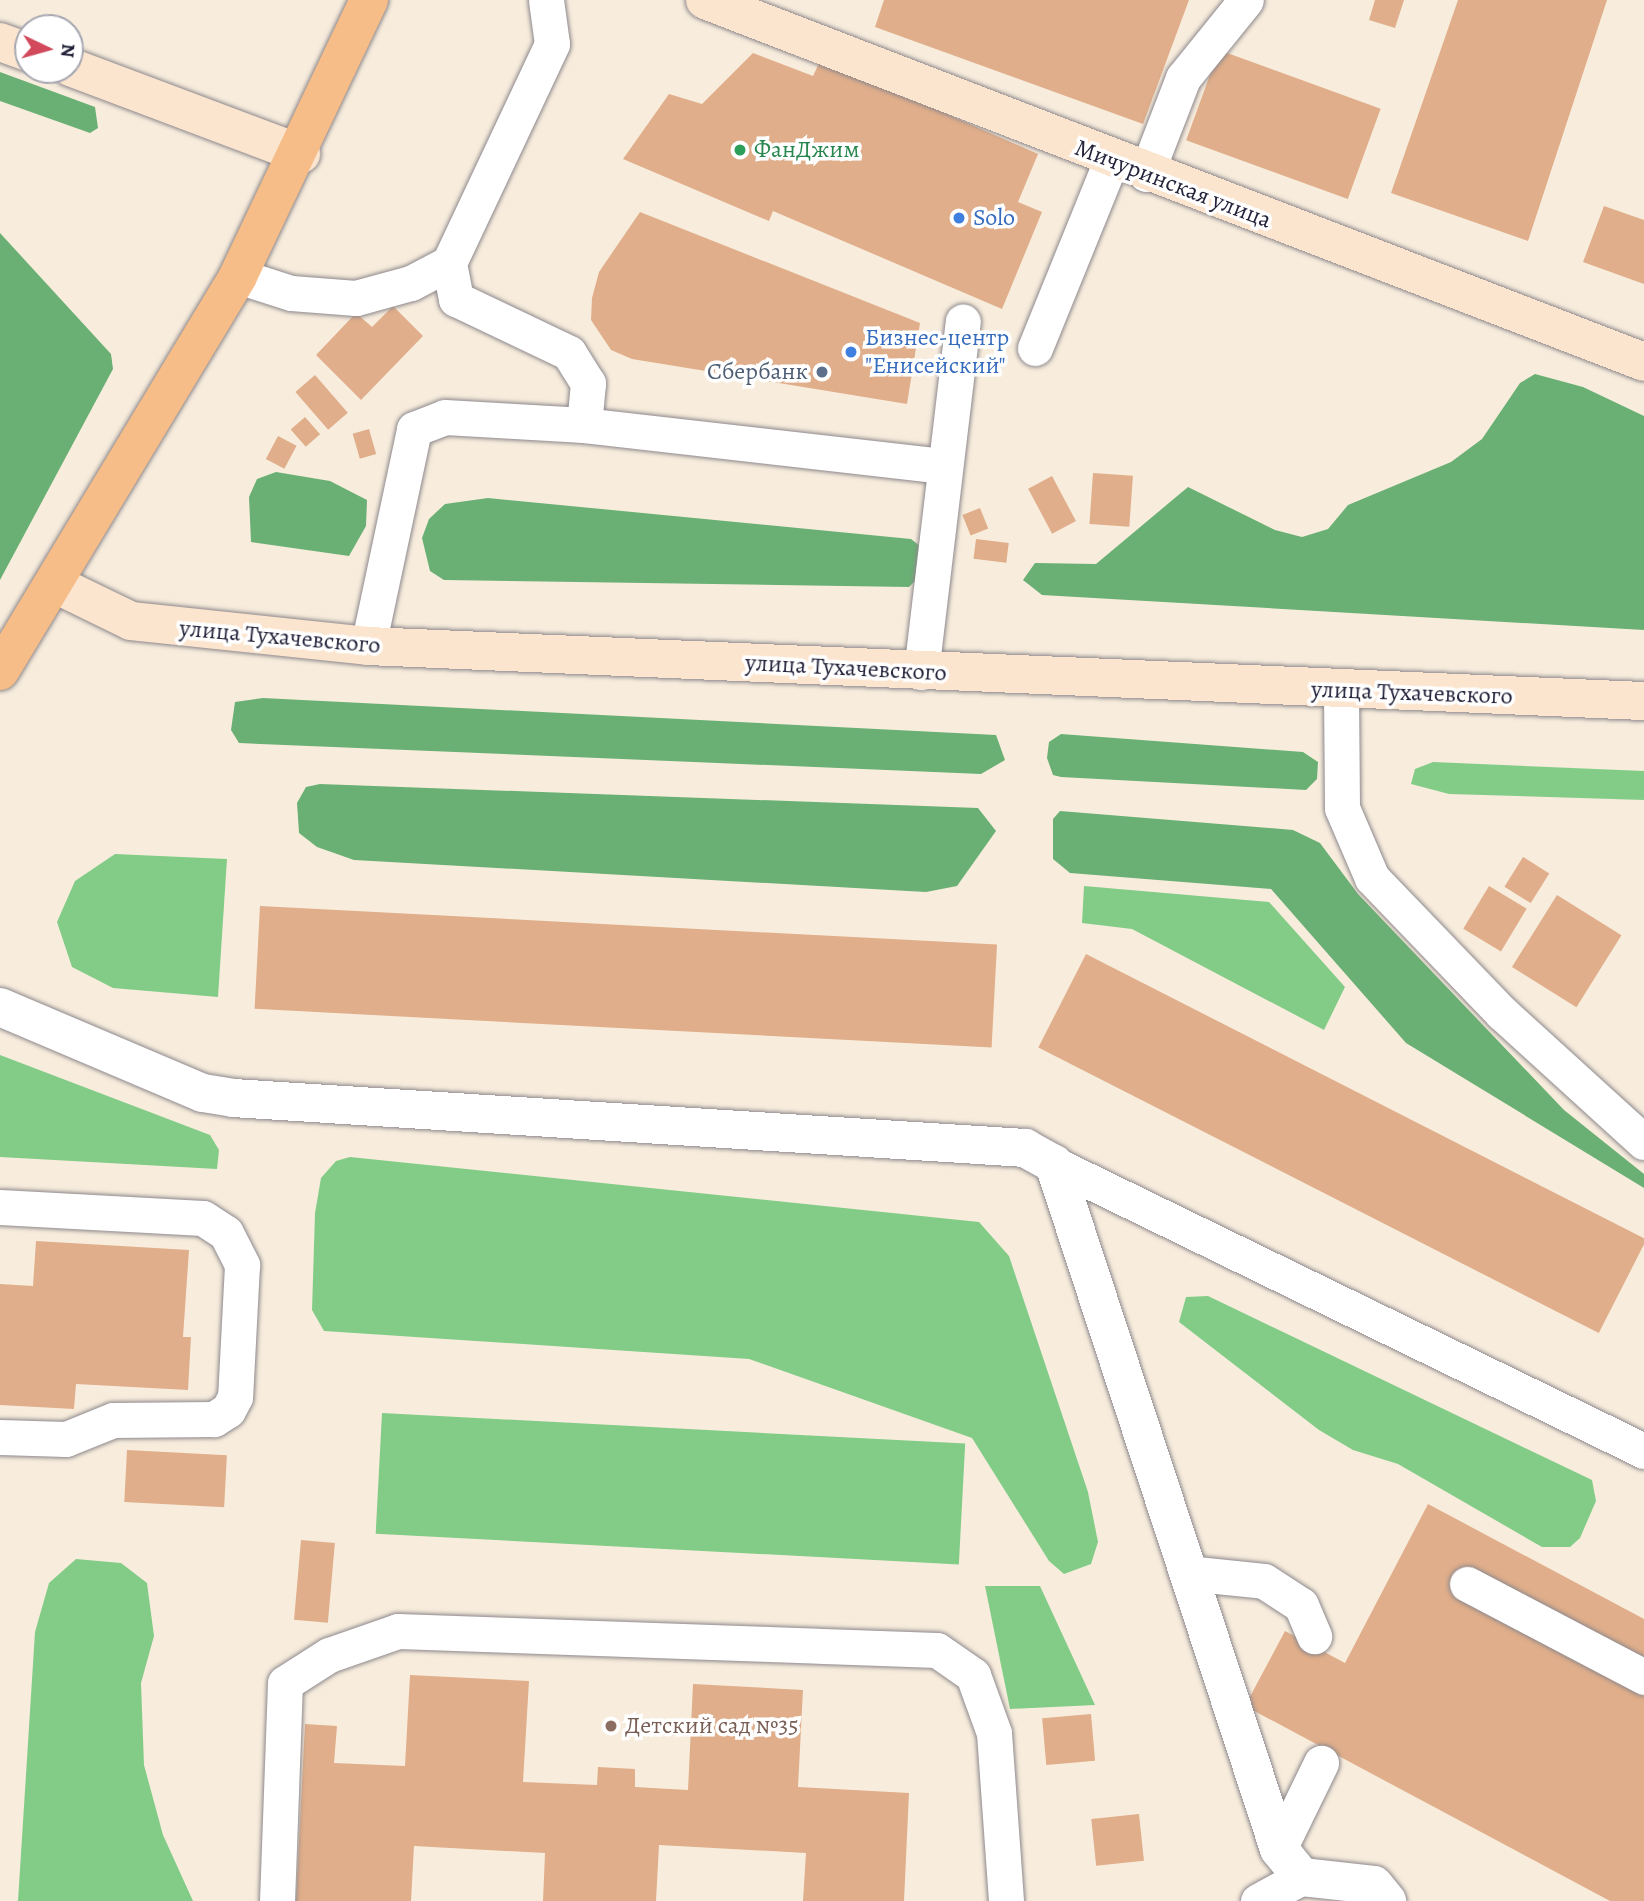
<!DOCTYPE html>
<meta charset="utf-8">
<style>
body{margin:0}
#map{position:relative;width:1644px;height:1901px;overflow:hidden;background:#f8eddd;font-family:Alegreya,serif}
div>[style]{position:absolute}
.green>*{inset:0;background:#83cc88;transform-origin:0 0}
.forest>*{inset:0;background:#6ab074}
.building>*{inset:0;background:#e0ae8a;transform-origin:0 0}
.roads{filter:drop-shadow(0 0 2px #8d888c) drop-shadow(0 0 2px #8d888c)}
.lane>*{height:35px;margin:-17.5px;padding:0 17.5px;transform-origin:17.5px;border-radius:17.5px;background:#fff}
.street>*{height:38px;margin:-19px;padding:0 19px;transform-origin:19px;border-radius:19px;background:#fff}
.secondary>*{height:38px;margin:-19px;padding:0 19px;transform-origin:19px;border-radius:19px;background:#fce5cf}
.primary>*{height:38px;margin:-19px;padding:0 19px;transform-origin:19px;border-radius:19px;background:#f7bd88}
.dots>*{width:19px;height:19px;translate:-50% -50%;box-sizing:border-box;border:4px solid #fff;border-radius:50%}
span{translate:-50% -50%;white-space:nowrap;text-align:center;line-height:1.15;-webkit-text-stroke:7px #fff;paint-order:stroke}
.leisure-label{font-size:24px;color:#27864d}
.left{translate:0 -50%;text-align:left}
.street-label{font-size:24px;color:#22223b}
.shop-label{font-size:24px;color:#366cbe}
.service-label{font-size:24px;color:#4e5e75}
.right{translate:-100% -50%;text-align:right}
.education-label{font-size:24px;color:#785e54}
.north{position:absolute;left:14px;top:14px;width:70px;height:70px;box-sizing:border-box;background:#fff;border:2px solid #a7a7b1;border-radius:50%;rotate:95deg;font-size:19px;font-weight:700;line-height:28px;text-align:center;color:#22223b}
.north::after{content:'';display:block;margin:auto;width:24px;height:32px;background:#d1495b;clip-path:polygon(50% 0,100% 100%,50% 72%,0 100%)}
</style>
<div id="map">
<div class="green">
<i style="clip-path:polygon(1433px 762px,1644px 771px,1644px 800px,1449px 794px,1411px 784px,1415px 769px)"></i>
<i style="clip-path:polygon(115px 854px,227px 859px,218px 997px,113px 988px,72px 967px,57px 922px,75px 881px)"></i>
<i style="clip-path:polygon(1084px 886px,1269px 902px,1345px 987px,1324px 1030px,1132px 929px,1082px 923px)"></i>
<i style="clip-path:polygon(0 1055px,210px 1135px,219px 1150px,217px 1169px,0 1157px)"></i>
<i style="clip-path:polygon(350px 1157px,979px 1222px,1009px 1256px,1088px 1492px,1098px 1542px,1091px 1564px,1064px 1574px,1049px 1561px,972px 1438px,749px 1359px,324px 1331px,312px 1310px,315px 1213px,321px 1178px,336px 1161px)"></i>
<i style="clip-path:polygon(1208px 1296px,1592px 1480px,1596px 1501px,1580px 1538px,1570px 1547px,1542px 1547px,1398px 1464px,1353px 1450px,1319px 1430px,1179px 1322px,1186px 1297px)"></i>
<i style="left:382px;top:1413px;width:584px;height:121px;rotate:3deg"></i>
<i style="clip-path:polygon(76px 1559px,121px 1563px,147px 1583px,154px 1636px,141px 1683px,144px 1765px,163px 1835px,193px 1901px,18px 1901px,35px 1632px,49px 1583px)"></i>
<i style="clip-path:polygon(985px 1586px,1040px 1586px,1095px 1705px,1010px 1709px)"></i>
</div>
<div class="forest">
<i style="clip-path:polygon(0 72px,95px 107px,98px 128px,90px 133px,0 101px)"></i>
<i style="clip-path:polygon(0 233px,111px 354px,113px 369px,0 580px)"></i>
<i style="clip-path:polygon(1535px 374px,1583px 387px,1644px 416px,1644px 630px,1042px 595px,1023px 580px,1035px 563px,1096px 564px,1188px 487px,1275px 530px,1302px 537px,1328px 529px,1348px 505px,1451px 462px,1482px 439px,1520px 383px)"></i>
<i style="clip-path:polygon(276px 472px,330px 481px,367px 500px,366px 526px,349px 556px,251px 542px,249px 497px,257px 479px)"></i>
<i style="clip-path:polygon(488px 498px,911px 539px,920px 546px,915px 581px,909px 587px,444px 580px,430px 571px,422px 538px,429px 519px,445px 504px)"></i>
<i style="clip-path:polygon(263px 698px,996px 735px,1005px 760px,981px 774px,239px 743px,231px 730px,235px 702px)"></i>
<i style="clip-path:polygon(1061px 734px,1303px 752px,1318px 762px,1317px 779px,1306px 790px,1061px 777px,1053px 775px,1047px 758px,1049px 742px)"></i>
<i style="clip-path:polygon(320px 784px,978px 808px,996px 831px,957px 886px,926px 892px,354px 860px,317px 847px,299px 833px,297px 803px,306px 787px)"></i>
<i style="clip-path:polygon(1060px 811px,1293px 830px,1320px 843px,1358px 894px,1564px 1110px,1644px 1174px,1644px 1188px,1406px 1043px,1271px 889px,1070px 873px,1053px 859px,1053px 819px)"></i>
</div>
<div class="building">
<i style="clip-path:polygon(884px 0,1189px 0,1143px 124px,875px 27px)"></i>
<i style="clip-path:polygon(1375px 0,1404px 0,1395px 28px,1369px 20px)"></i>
<i style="clip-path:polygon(1458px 0,1607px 0,1528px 241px,1391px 193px)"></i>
<i style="left:1219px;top:50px;width:172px;height:96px;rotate:20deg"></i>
<i style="clip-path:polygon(753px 53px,813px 76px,821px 59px,1038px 154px,1018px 202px,1042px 212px,1002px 309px,773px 211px,769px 221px,623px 159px,669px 94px,702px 104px)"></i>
<i style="clip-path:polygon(1604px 206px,1644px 220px,1644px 284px,1583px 262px)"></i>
<i style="clip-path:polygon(640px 212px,920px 323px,907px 404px,632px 359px,611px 350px,591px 320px,592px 298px,599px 272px)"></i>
<i style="clip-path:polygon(393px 306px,423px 336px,361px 400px,316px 355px,356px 313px,372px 327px)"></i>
<i style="left:315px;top:375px;width:50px;height:26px;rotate:49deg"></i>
<i style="left:305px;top:417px;width:23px;height:19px;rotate:49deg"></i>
<i style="left:369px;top:429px;width:26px;height:17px;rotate:74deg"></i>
<i style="left:278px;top:436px;width:21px;height:26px;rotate:28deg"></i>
<i style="left:1093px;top:473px;width:40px;height:51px;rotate:4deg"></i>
<i style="left:1052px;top:476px;width:51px;height:27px;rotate:62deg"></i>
<i style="left:980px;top:508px;width:22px;height:19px;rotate:68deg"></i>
<i style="left:976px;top:539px;width:33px;height:20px;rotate:7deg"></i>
<i style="left:1523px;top:857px;width:31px;height:35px;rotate:32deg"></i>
<i style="left:1489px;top:886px;width:44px;height:50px;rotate:31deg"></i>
<i style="left:1557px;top:895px;width:76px;height:85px;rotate:32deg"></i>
<i style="left:260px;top:906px;width:738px;height:103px;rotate:3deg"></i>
<i style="left:1086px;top:954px;width:629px;height:105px;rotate:27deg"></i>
<i style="clip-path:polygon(36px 1241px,189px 1250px,183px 1337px,191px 1337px,188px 1390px,76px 1384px,74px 1409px,0 1405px,0 1284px,33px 1286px)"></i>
<i style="left:127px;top:1450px;width:100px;height:52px;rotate:3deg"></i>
<i style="clip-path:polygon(1428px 1504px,1644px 1619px,1644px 1901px,1610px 1901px,1245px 1706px,1285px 1631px,1345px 1663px)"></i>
<i style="left:301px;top:1540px;width:34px;height:80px;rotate:5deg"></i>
<i style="clip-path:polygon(410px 1675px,529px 1681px,523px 1782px,597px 1785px,598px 1767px,635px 1769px,635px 1787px,688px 1790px,693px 1684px,803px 1690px,798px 1787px,909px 1793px,904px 1901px,803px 1901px,806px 1853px,659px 1845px,656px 1901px,543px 1901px,545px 1853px,414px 1846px,411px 1901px,296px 1901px,305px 1724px,337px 1726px,334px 1763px,405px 1766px)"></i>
<i style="left:1091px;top:1714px;width:47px;height:49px;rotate:85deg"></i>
<i style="left:1139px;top:1814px;width:47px;height:48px;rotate:84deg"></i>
</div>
<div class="roads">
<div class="lane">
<i style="left:546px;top:0;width:44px;rotate:82.2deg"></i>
<i style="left:552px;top:44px;width:242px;rotate:115.2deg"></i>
<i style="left:449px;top:263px;width:37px;rotate:79deg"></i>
<i style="left:456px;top:299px;width:125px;rotate:25.5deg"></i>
<i style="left:569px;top:353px;width:36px;rotate:58deg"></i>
<i style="left:588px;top:383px;width:42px;rotate:95.4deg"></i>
<i style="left:584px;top:425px;width:363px;rotate:6.5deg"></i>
<i style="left:1146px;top:174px;width:103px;rotate:-68.9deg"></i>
<i style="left:1183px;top:78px;width:100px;rotate:-51.1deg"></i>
<i style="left:238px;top:276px;width:56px;rotate:17.8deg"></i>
<i style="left:291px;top:293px;width:65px;rotate:4.4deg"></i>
<i style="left:356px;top:298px;width:57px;rotate:-15.3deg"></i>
<i style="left:411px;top:283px;width:43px;rotate:-27.8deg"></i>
<i style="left:1035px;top:348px;width:202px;rotate:-67.9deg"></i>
<i style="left:368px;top:646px;width:222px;rotate:-78deg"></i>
<i style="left:414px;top:429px;width:33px;rotate:-21deg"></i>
<i style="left:445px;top:417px;width:139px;rotate:3.3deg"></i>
<i style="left:921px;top:672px;width:353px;rotate:-83.2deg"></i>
<i style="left:1341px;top:691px;width:117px;rotate:89.5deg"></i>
<i style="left:1342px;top:808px;width:76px;rotate:66.8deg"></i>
<i style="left:1372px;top:878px;width:187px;rotate:46.1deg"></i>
<i style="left:1502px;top:1013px;width:192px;rotate:42.3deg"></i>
<i style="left:1054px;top:1164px;width:656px;rotate:25.94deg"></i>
<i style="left:0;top:1207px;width:203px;rotate:3.1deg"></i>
<i style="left:203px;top:1218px;width:27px;rotate:33deg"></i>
<i style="left:226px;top:1233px;width:36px;rotate:63deg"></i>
<i style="left:242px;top:1265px;width:132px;rotate:93deg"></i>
<i style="left:235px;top:1397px;width:15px;rotate:118deg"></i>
<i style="left:228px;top:1410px;width:17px;rotate:147deg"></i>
<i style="left:214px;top:1419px;width:101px;rotate:179.4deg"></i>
<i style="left:113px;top:1420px;width:51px;rotate:158deg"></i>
<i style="left:66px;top:1439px;width:66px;rotate:-178.3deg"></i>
<i style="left:1187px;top:1573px;width:77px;rotate:5.9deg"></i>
<i style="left:1264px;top:1581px;width:44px;rotate:33deg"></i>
<i style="left:1301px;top:1605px;width:34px;rotate:67deg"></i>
<i style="left:1467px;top:1584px;width:200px;rotate:27.7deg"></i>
<i style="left:1279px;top:1849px;width:96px;rotate:-64deg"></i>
<i style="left:277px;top:1901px;width:218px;rotate:-87.9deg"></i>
<i style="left:285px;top:1683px;width:52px;rotate:-32.5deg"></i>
<i style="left:329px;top:1655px;width:73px;rotate:-19.2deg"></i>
<i style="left:398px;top:1631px;width:539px;rotate:2.02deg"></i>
<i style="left:937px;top:1650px;width:44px;rotate:34.8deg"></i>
<i style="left:973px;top:1675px;width:62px;rotate:70.1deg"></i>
<i style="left:994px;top:1733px;width:168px;rotate:85.9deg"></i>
<i style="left:1258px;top:1901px;width:50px;rotate:-28.6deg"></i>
</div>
<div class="street">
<i style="left:0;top:1007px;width:220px;rotate:23deg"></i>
<i style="left:203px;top:1093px;width:30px;rotate:9deg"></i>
<i style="left:233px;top:1098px;width:794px;rotate:3.61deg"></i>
<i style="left:1025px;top:1148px;width:33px;rotate:29deg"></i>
<i style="left:1054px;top:1164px;width:721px;rotate:71.82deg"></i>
<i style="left:1279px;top:1849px;width:36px;rotate:51deg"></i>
<i style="left:1302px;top:1877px;width:72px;rotate:6.3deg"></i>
<i style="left:1374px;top:1885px;width:21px;rotate:51deg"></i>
</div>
<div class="secondary">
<i style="left:705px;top:0;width:1006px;rotate:21.08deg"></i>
<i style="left:0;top:42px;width:30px;rotate:20deg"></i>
<i style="left:70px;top:67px;width:247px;rotate:20.6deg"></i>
<i style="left:57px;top:585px;width:82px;rotate:25.9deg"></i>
<i style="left:131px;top:621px;width:238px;rotate:6deg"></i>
<i style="left:368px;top:646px;width:1277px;rotate:2.47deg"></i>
</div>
<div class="primary">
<i style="left:0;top:671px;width:461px;rotate:-58.9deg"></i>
<i style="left:238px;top:276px;width:306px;rotate:-64.6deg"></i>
</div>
</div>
<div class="dots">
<i style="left:740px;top:150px;background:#2e9e5b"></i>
<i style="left:959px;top:218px;background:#3f7fe0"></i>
<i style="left:851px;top:352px;background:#3f7fe0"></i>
<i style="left:822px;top:372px;background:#5c6f8a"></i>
<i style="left:611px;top:1726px;background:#8d6e63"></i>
</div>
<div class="leisure-label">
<span class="left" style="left:754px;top:150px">ФанДжим</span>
</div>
<div class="street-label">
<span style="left:1173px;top:184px;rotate:21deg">Мичуринская улица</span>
<span style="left:280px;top:637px;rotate:5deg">улица Тухачевского</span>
<span style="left:846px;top:668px;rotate:3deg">улица Тухачевского</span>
<span style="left:1412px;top:693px;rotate:2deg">улица Тухачевского</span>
</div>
<div class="shop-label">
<span class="left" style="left:973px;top:218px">Solo</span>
<span class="left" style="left:865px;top:352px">Бизнес-центр<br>"Енисейский"</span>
</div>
<div class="service-label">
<span class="right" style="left:808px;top:372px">Сбербанк</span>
</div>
<div class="education-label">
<span class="left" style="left:625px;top:1726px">Детский сад №35</span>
</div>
<div class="north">N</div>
</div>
